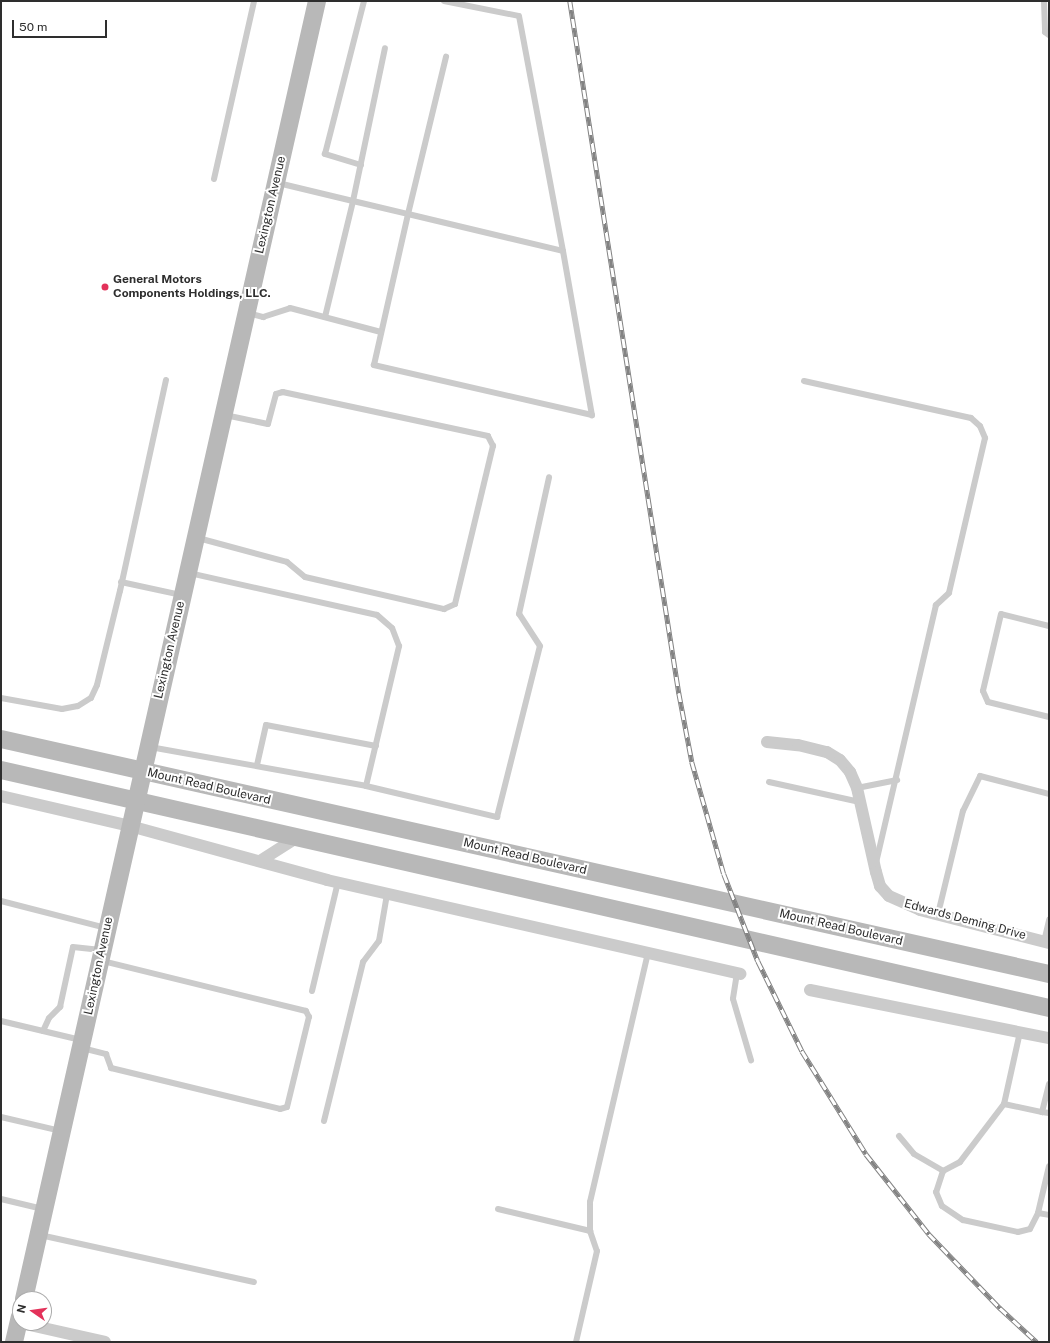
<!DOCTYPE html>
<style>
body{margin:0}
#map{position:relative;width:1050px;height:1343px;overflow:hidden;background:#fff;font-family:"Public Sans",sans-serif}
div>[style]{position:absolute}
.lane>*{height:6px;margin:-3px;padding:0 3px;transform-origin:3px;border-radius:3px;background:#cbcbcb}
.street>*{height:12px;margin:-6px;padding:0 6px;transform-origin:6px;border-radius:6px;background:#cbcbcb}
.secondary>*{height:18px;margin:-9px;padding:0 9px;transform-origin:9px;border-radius:9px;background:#b8b8b8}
.rail>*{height:4.5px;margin-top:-2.25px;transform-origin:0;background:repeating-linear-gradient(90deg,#fff 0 9px,#838383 0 18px);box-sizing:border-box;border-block:1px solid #838383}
.dots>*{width:11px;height:11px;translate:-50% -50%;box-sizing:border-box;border:2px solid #fff;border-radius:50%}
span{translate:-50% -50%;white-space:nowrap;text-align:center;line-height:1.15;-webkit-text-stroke:4px #fff;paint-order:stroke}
.street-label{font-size:12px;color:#2e2e2e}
.poi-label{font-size:12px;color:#2e2e2e;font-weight:700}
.left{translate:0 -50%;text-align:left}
.frame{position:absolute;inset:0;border:2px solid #2e2e2e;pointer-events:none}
.north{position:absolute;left:12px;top:1291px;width:40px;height:40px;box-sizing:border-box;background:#fff;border:1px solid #ababab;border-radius:50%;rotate:283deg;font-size:11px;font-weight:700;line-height:16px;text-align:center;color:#2e2e2e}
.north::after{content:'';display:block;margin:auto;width:14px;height:18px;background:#e3325a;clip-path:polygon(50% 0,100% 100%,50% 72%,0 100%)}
.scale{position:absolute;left:12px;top:20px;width:95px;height:18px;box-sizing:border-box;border:2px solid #2e2e2e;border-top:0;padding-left:5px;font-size:12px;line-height:14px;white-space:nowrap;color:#2e2e2e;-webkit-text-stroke:3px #fff;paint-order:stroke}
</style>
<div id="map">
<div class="lane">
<i style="left:444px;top:1px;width:76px;rotate:11.3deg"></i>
<i style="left:519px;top:16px;width:239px;rotate:79.4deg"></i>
<i style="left:1044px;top:1px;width:31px;rotate:88deg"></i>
<i style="left:1045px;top:32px;width:5px;rotate:37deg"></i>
<i style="left:361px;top:165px;width:38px;rotate:-163deg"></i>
<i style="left:325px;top:154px;width:158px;rotate:-75.7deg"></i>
<i style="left:214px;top:179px;width:182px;rotate:-77.3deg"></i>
<i style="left:278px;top:183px;width:77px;rotate:13.5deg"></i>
<i style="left:353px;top:201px;width:57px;rotate:13.3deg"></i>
<i style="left:408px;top:214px;width:159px;rotate:13.4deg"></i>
<i style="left:563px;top:251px;width:167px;rotate:80deg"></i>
<i style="left:592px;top:415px;width:224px;rotate:-167.1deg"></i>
<i style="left:374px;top:365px;width:155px;rotate:-77.3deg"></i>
<i style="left:408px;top:214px;width:162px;rotate:-76.4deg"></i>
<i style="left:248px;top:313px;width:16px;rotate:15deg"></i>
<i style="left:263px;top:317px;width:28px;rotate:-18deg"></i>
<i style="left:290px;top:308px;width:94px;rotate:14.8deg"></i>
<i style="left:325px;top:317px;width:119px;rotate:-76.4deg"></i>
<i style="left:353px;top:201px;width:156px;rotate:-78.2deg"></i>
<i style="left:804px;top:381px;width:171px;rotate:12.5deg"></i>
<i style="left:971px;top:418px;width:12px;rotate:42deg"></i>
<i style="left:980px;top:426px;width:13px;rotate:67deg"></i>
<i style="left:985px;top:438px;width:159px;rotate:103.1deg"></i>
<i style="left:949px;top:593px;width:18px;rotate:137deg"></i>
<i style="left:936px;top:605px;width:264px;rotate:103.1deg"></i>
<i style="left:198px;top:538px;width:92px;rotate:15.1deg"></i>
<i style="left:287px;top:562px;width:23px;rotate:40deg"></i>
<i style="left:305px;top:577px;width:143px;rotate:13deg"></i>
<i style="left:444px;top:609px;width:12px;rotate:-24deg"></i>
<i style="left:455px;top:604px;width:163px;rotate:-76.5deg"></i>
<i style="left:493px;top:446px;width:11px;rotate:-117deg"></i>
<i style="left:488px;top:436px;width:210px;rotate:-167.9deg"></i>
<i style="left:283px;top:392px;width:7px;rotate:164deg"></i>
<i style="left:276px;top:394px;width:31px;rotate:105deg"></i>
<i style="left:268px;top:424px;width:44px;rotate:-168.2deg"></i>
<i style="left:121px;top:582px;width:61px;rotate:12.2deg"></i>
<i style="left:1049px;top:626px;width:49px;rotate:-166deg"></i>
<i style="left:1001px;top:614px;width:79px;rotate:103.2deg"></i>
<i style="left:983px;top:691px;width:12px;rotate:66deg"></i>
<i style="left:988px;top:702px;width:63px;rotate:13.8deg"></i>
<i style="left:1px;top:698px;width:62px;rotate:10.2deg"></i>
<i style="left:62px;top:709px;width:16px;rotate:-11deg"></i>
<i style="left:78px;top:706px;width:15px;rotate:-32deg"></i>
<i style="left:91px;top:698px;width:14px;rotate:-65deg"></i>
<i style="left:97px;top:685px;width:97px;rotate:-76.3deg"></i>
<i style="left:120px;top:591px;width:216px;rotate:-77.7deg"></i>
<i style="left:150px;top:747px;width:219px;rotate:10.2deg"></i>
<i style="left:366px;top:786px;width:144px;rotate:-76.7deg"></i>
<i style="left:399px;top:646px;width:19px;rotate:-111deg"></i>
<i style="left:392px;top:628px;width:20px;rotate:-139deg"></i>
<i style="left:377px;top:615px;width:193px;rotate:-167.4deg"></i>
<i style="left:257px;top:765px;width:41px;rotate:-77.3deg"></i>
<i style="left:266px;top:725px;width:112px;rotate:10.8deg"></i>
<i style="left:769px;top:782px;width:93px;rotate:12.4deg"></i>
<i style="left:366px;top:786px;width:135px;rotate:13.3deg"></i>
<i style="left:497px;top:817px;width:176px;rotate:-75.9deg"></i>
<i style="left:540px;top:646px;width:38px;rotate:-123deg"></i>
<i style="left:519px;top:614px;width:140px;rotate:-77.6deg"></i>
<i style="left:857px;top:788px;width:41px;rotate:-11.3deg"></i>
<i style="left:1px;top:901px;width:108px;rotate:14.4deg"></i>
<i style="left:938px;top:914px;width:106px;rotate:-76.4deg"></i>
<i style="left:963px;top:811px;width:39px;rotate:-64deg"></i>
<i style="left:980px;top:776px;width:71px;rotate:14.6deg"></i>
<i style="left:1044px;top:942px;width:23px;rotate:-77deg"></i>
<i style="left:737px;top:973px;width:26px;rotate:99deg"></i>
<i style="left:733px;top:999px;width:64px;rotate:73.6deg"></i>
<i style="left:312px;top:991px;width:112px;rotate:-76.6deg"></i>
<i style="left:1px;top:1021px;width:82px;rotate:13.4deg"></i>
<i style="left:43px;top:1031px;width:14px;rotate:-65deg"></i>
<i style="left:49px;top:1018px;width:16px;rotate:-45deg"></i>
<i style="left:60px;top:1007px;width:61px;rotate:-77.8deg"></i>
<i style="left:73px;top:947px;width:28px;rotate:6deg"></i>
<i style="left:1020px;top:1032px;width:74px;rotate:102.5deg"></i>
<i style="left:1004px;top:1104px;width:39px;rotate:12deg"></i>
<i style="left:82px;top:1048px;width:25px;rotate:14deg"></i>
<i style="left:106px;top:1054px;width:15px;rotate:70deg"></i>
<i style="left:111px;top:1068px;width:174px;rotate:13.6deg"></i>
<i style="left:280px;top:1109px;width:7px;rotate:-16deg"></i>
<i style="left:287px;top:1107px;width:93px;rotate:-76.3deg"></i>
<i style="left:309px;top:1017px;width:7px;rotate:-117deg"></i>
<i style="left:306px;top:1011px;width:210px;rotate:-166.2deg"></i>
<i style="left:1049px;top:1084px;width:29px;rotate:104deg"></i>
<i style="left:1042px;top:1112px;width:7px;rotate:8deg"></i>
<i style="left:1004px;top:1104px;width:73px;rotate:127.2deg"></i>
<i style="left:960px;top:1162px;width:19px;rotate:152deg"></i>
<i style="left:943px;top:1171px;width:22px;rotate:108deg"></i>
<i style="left:936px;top:1192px;width:15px;rotate:67deg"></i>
<i style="left:942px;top:1206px;width:25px;rotate:34deg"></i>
<i style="left:963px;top:1220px;width:56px;rotate:12.3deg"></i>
<i style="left:1018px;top:1232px;width:12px;rotate:-14deg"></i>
<i style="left:1030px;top:1229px;width:18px;rotate:-63deg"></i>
<i style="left:1038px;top:1213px;width:48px;rotate:-76.8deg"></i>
<i style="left:1px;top:1117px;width:62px;rotate:13.1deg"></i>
<i style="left:324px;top:1121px;width:164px;rotate:-76.2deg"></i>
<i style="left:363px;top:962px;width:26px;rotate:-53deg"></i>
<i style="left:379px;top:941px;width:48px;rotate:-80.3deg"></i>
<i style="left:899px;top:1136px;width:23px;rotate:50deg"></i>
<i style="left:914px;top:1154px;width:34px;rotate:30deg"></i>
<i style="left:1px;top:1199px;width:43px;rotate:13.4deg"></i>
<i style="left:498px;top:1209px;width:95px;rotate:13.4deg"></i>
<i style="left:590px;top:1231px;width:21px;rotate:71deg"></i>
<i style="left:597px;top:1251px;width:93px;rotate:103deg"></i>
<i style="left:1038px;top:1213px;width:11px;rotate:10deg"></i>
<i style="left:590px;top:1231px;width:29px;rotate:-90deg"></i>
<i style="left:590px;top:1202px;width:256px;rotate:-76.9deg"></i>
<i style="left:40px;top:1235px;width:219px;rotate:12.4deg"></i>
</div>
<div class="street">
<i style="left:767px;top:742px;width:31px;rotate:6deg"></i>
<i style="left:798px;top:745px;width:30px;rotate:14deg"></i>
<i style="left:827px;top:752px;width:15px;rotate:32deg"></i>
<i style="left:840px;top:760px;width:16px;rotate:50deg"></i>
<i style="left:850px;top:772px;width:17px;rotate:66deg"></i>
<i style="left:857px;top:788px;width:86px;rotate:77.3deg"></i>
<i style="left:876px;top:872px;width:15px;rotate:74deg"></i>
<i style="left:880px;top:886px;width:13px;rotate:48deg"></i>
<i style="left:889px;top:896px;width:34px;rotate:24deg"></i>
<i style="left:920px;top:910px;width:133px;rotate:14.3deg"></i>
<i style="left:1px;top:796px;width:132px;rotate:13.1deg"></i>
<i style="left:130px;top:826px;width:204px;rotate:15.3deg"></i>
<i style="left:327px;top:880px;width:424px;rotate:12.8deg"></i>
<i style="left:260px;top:861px;width:43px;rotate:-32.6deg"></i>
<i style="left:810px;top:990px;width:244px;rotate:11.4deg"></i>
<i style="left:21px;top:1323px;width:86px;rotate:12.7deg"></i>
</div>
<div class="secondary">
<i style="left:1px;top:739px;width:1074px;rotate:12.64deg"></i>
<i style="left:1px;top:770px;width:1075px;rotate:12.79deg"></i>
<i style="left:24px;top:1299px;width:1331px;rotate:-77.28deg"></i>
<i style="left:14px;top:1342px;width:26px;rotate:-77deg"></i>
</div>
<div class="rail">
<i style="left:570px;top:1px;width:701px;rotate:81.05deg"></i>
<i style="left:679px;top:693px;width:70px;rotate:79.3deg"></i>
<i style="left:692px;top:762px;width:116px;rotate:74.1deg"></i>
<i style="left:724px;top:874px;width:93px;rotate:68.7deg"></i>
<i style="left:758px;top:961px;width:100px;rotate:63.9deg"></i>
<i style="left:802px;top:1051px;width:121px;rotate:58.1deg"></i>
<i style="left:866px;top:1154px;width:102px;rotate:51.8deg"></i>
<i style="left:929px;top:1234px;width:103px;rotate:46.2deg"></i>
<i style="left:1000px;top:1308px;width:50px;rotate:42.6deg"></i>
</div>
<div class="dots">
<i style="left:105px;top:287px;background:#e3325a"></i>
</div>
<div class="street-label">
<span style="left:271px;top:205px;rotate:-77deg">Lexington Avenue</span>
<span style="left:170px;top:650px;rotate:-77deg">Lexington Avenue</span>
<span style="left:209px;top:787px;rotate:13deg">Mount Read Boulevard</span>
<span style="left:525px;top:857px;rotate:13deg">Mount Read Boulevard</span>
<span style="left:965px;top:920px;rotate:15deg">Edwards Deming Drive</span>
<span style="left:841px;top:928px;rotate:13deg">Mount Read Boulevard</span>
<span style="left:99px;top:966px;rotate:-78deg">Lexington Avenue</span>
</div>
<div class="poi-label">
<span class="left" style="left:113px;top:287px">General Motors<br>Components Holdings, LLC.</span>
</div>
<div class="frame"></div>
<div class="north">N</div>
<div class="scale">50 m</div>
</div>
